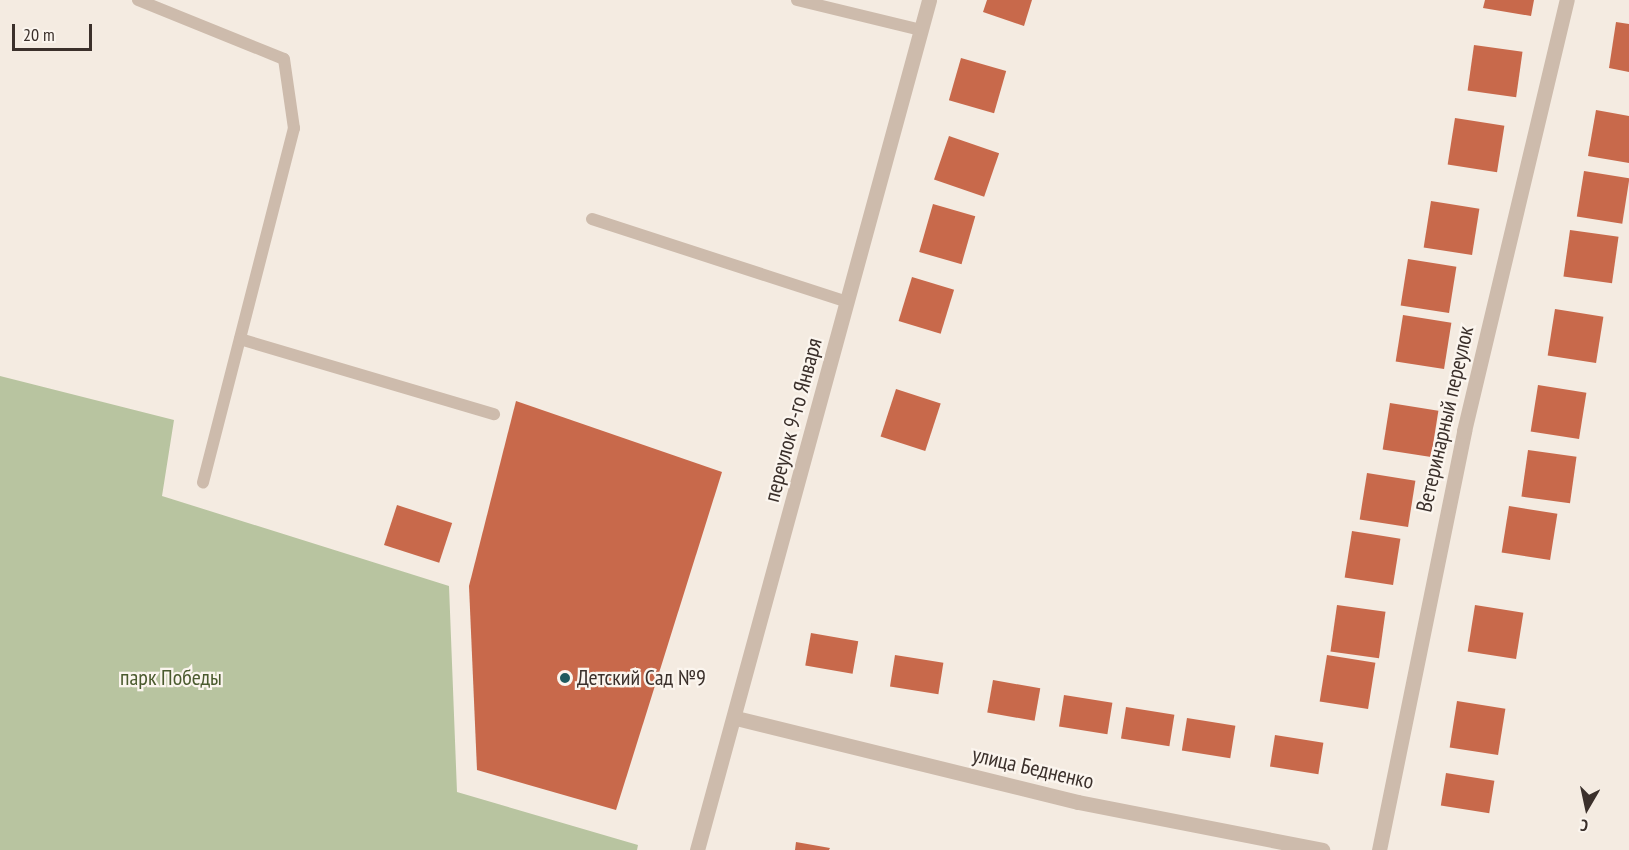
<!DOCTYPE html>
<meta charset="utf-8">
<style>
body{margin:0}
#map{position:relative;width:1629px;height:850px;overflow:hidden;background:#f4ebe1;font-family:"PT Sans Narrow",sans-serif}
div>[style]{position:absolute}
.green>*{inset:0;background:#b8c4a0}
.building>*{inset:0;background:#c8694b;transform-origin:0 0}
.service>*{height:12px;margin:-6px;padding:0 6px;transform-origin:6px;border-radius:6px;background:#cdbbac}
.minor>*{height:15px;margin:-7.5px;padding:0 7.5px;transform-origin:7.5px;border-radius:7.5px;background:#cdbbac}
.dots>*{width:16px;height:16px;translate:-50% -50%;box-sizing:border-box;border:3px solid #fbf5ee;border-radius:50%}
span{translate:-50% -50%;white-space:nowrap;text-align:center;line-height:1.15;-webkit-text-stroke:4.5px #fbf5ee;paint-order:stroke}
.street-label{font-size:22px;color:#3b302b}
.park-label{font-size:22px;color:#4a5a2e}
.poi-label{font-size:22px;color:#3b302b}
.left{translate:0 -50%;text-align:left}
.north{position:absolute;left:1557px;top:778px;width:60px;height:60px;-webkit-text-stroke:4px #fbf5ee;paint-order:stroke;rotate:189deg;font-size:16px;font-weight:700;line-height:24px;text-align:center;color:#3b302b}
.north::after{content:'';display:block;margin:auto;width:21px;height:27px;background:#3b302b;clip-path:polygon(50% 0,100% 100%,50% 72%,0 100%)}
.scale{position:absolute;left:12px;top:24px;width:80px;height:27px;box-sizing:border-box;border:3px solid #3b302b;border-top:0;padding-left:8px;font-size:18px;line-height:21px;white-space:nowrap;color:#3b302b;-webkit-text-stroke:4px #fbf5ee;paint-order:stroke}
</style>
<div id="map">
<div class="green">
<i style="clip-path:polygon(0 376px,174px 420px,162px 496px,449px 586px,457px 792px,638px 845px,637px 850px,0 850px)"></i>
</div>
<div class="building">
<i style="clip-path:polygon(987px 0,1032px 0,1024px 26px,983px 12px)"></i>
<i style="clip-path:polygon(1485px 0,1534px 0,1531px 16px,1483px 8px)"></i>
<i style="clip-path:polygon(1616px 22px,1629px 24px,1629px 72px,1609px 68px)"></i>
<i style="left:1474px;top:45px;width:49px;height:46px;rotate:8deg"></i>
<i style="left:961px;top:58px;width:47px;height:44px;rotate:16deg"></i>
<i style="clip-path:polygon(1596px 110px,1629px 116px,1629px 163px,1588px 156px)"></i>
<i style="left:1455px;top:118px;width:50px;height:47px;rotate:9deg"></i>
<i style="left:949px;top:136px;width:53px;height:46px;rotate:19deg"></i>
<i style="left:1584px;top:171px;width:46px;height:46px;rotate:9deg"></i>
<i style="left:1431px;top:201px;width:49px;height:47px;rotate:9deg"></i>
<i style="left:933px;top:204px;width:44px;height:50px;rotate:16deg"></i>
<i style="left:1570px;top:230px;width:49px;height:47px;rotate:8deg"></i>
<i style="left:1408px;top:259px;width:49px;height:47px;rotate:9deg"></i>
<i style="left:912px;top:277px;width:44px;height:46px;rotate:17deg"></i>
<i style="left:1555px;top:309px;width:49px;height:47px;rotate:9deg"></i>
<i style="left:1403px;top:315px;width:49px;height:47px;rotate:9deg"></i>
<i style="left:1538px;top:385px;width:49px;height:47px;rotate:9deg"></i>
<i style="left:896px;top:389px;width:47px;height:50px;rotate:18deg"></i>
<i style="clip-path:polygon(516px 401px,722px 472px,616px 810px,477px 770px,469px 586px)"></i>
<i style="left:1390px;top:403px;width:49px;height:47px;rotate:9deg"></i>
<i style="left:1528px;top:450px;width:49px;height:47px;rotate:8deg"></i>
<i style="left:1367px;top:473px;width:49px;height:47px;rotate:9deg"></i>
<i style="left:397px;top:505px;width:58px;height:42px;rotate:18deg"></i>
<i style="left:1509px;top:506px;width:49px;height:47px;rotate:9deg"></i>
<i style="left:1352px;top:531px;width:49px;height:47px;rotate:9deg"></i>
<i style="left:1337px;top:605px;width:49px;height:47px;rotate:8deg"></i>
<i style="left:1475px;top:605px;width:49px;height:47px;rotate:9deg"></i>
<i style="left:811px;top:633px;width:48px;height:33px;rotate:10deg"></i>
<i style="left:895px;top:655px;width:49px;height:32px;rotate:9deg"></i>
<i style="left:1327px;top:655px;width:49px;height:47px;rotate:9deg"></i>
<i style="left:993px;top:680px;width:48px;height:33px;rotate:10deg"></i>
<i style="left:1064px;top:695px;width:49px;height:32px;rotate:9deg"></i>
<i style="left:1457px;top:701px;width:49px;height:47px;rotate:9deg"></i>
<i style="left:1126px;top:707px;width:49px;height:32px;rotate:9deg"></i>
<i style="left:1187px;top:718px;width:49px;height:33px;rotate:9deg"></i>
<i style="left:1275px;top:735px;width:49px;height:32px;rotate:9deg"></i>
<i style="left:1446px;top:773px;width:49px;height:33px;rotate:9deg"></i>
<i style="clip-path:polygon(796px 842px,830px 848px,829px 850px,795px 850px)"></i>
</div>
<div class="service">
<i style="left:138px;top:0;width:157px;rotate:22deg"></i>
<i style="left:284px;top:59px;width:70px;rotate:81.8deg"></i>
<i style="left:294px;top:128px;width:366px;rotate:104.4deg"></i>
<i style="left:797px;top:0;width:128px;rotate:13.6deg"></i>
<i style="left:592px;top:219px;width:269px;rotate:18deg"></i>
<i style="left:240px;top:339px;width:265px;rotate:16.5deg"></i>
</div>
<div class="minor">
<i style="left:736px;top:718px;width:352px;rotate:13.8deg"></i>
<i style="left:1078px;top:802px;width:249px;rotate:11.1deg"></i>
<i style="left:697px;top:850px;width:881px;rotate:-74.73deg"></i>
<i style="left:1379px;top:850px;width:428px;rotate:-78.5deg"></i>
<i style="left:1464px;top:431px;width:443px;rotate:-76.6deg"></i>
</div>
<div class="dots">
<i style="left:565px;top:678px;background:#1f5a5e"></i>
</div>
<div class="street-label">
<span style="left:1445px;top:419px;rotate:-77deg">Ветеринарный переулок</span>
<span style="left:793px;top:420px;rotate:-75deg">переулок 9-го Января</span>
<span style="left:1033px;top:768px;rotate:13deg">улица Бедненко</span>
</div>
<div class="park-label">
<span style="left:171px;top:678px">парк Победы</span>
</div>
<div class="poi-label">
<span class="left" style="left:577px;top:678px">Детский Сад №9</span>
</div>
<div class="north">С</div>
<div class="scale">20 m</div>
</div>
